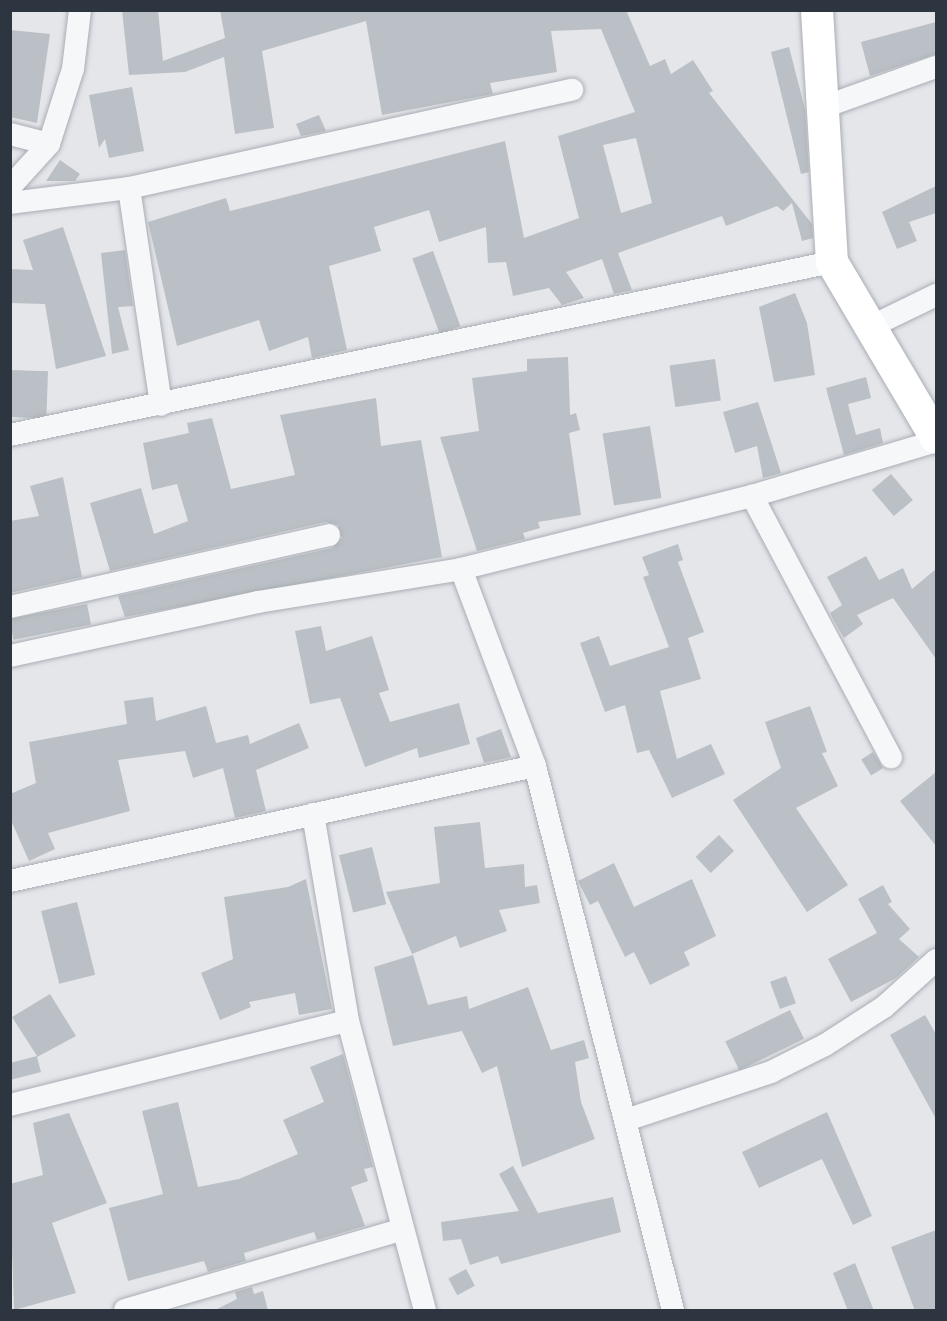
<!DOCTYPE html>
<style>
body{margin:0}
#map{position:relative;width:947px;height:1321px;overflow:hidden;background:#e4e6ea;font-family:Quicksand,sans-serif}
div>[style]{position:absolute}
.building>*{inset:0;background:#bbc0c6;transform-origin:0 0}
.roads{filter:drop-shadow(0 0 2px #a9adb4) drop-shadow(0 0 2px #a9adb4)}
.street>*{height:22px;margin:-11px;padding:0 11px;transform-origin:11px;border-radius:11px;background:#f6f7f9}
.secondary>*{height:32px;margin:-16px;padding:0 16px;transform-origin:16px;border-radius:16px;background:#fff}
span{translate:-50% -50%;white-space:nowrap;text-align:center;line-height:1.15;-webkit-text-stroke:4.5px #f3f5f8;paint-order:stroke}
.frame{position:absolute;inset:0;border:12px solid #2d3541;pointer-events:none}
</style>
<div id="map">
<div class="building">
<i style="clip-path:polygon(evenodd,122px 10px,158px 10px,163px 61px,225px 38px,220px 10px,626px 10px,650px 66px,665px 59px,671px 74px,693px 60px,713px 91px,709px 93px,812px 224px,813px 238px,802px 241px,792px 203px,783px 211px,777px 206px,726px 226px,722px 216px,618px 253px,632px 290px,614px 294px,602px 259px,566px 272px,584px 298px,562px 305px,549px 288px,513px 296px,506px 262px,488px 263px,486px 227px,439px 242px,429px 210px,374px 227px,381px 251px,329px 266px,347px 350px,312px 358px,308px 337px,269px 351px,259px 320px,177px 346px,148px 222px,226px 198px,230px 211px,505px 141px,524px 238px,579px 218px,558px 136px,635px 112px,601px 29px,551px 31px,557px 72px,490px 83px,493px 94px,382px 115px,366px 21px,262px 51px,274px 128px,235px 134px,224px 57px,185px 72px,129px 75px,122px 10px,636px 138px,652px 203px,621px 213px,603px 145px,636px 138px)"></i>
<i style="clip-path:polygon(936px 22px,936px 54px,870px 76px,861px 42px)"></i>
<i style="clip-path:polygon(10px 30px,50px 34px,37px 123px,10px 117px)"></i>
<i style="clip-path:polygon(789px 47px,805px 109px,809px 172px,801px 174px,771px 52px)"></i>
<i style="clip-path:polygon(132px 87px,144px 151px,109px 158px,105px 139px,99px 148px,89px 95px)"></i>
<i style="clip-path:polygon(319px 115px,326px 131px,301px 136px,296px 124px)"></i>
<i style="clip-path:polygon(60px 160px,80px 174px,75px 181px,46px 181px)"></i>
<i style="clip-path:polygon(936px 186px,936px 213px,909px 222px,917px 241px,897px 249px,882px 212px)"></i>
<i style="clip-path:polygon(63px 227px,106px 356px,56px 369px,45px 304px,10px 303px,10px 269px,33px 270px,23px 240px)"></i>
<i style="clip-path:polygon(125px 250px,133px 306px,118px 307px,129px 350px,112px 354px,101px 253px)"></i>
<i style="left:433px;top:251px;width:80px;height:22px;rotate:70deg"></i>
<i style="clip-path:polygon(795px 293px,807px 323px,815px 375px,774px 382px,759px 307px)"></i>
<i style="clip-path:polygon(568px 357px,570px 415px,576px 413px,580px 430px,569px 433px,581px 515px,538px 522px,540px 528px,523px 533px,525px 539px,477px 551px,440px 437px,479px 431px,472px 378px,527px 371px,527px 359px)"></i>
<i style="left:715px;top:359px;width:42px;height:46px;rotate:82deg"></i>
<i style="left:10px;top:370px;width:38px;height:47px;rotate:2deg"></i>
<i style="clip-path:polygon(866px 377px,871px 398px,848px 404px,856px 435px,880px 428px,883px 443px,844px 455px,826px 388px)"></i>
<i style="clip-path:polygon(376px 398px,381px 446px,421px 440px,442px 557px,125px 617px,118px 596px,332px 548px,342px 538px,338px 525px,326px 522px,110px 571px,90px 503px,141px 488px,154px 534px,188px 521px,177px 484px,152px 490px,143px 443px,189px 433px,187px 423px,212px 418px,231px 489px,295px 475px,280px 415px)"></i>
<i style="clip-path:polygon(758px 402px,781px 473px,763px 478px,757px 446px,735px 453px,723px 412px)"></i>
<i style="left:650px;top:426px;width:73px;height:48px;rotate:81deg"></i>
<i style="left:891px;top:474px;width:34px;height:25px;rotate:50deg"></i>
<i style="clip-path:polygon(63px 477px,82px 577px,10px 593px,10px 521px,39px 516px,30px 486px)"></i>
<i style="clip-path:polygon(678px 544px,683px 560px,678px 562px,704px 632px,688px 638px,701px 679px,660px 691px,677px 759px,711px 744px,725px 774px,672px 798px,649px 750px,637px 753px,625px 705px,605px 712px,580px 643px,599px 636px,610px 666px,669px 647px,643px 577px,649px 575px,642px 557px)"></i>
<i style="clip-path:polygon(866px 556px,879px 580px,903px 568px,912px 589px,936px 569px,936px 659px,893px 598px,857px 615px,863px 624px,844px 638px,838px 628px,830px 613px,842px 605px,827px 577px)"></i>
<i style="left:87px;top:604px;width:21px;height:79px;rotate:79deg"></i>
<i style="clip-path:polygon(321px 626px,326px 651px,372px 636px,389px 690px,379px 693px,390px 722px,459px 703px,470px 744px,419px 758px,417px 748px,365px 767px,340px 698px,310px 704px,295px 631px)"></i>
<i style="clip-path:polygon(153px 697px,156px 721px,206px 706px,216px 743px,248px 735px,250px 744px,299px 723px,309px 748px,256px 770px,266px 811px,235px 818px,223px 768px,193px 778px,185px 751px,118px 760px,130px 811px,48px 833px,55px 849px,29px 861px,10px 818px,10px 794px,36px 783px,29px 742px,127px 724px,124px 701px)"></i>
<i style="clip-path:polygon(810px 706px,827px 752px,822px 753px,838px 786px,796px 808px,848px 885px,807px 912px,733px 800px,781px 768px,765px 722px)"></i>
<i style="clip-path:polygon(501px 729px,511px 757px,484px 763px,476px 738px)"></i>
<i style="left:873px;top:752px;width:19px;height:14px;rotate:58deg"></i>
<i style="clip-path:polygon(936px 772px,936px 846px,900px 801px)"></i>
<i style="clip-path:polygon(480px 822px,485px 868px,524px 864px,525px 887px,537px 885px,540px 903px,499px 910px,507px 931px,460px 948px,456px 936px,412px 954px,386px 892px,440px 883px,434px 827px)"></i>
<i style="left:719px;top:835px;width:22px;height:32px;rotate:47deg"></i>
<i style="left:372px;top:847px;width:59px;height:34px;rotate:76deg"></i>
<i style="clip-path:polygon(614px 863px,634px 907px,692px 879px,716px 936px,684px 952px,690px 965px,650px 985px,634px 952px,625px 957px,598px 901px,590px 905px,578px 881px)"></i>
<i style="clip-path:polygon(306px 879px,332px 1009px,299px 1015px,295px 993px,249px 1002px,251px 1007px,220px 1020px,201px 973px,233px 959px,224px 897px,288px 887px)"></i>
<i style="clip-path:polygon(883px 885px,892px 902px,888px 904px,910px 929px,899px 939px,919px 957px,896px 978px,851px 1002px,828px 959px,877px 933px,858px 899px)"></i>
<i style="left:77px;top:902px;width:75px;height:37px;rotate:76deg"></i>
<i style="clip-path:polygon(413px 955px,428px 1005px,467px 996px,469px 1009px,528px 987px,551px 1050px,584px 1040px,589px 1058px,575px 1062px,581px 1102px,595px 1139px,522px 1167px,497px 1066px,482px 1073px,462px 1031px,393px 1046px,374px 967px)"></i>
<i style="left:786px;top:976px;width:29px;height:17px;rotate:70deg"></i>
<i style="clip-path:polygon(50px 994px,76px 1036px,37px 1057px,41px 1072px,10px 1080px,10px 1063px,37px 1056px,12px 1017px)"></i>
<i style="left:790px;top:1010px;width:32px;height:72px;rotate:64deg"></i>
<i style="clip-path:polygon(925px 1015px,936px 1034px,936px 1119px,890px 1035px)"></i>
<i style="clip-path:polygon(343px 1054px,373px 1167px,364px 1169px,368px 1181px,351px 1187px,365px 1226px,317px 1240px,314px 1232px,244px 1253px,246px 1261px,208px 1272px,204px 1261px,128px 1281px,109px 1208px,163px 1194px,142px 1111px,178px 1102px,198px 1187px,239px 1179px,298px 1154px,283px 1120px,324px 1102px,310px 1067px)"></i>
<i style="clip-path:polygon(827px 1112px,872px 1216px,853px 1225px,822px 1159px,759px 1188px,742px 1152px)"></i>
<i style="clip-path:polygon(69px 1113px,107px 1203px,52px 1223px,76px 1293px,14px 1310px,10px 1184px,43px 1175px,33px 1123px)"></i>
<i style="clip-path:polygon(513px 1166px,538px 1213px,613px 1197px,621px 1232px,501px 1264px,498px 1256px,470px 1265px,461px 1239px,443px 1241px,441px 1222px,519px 1211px,499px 1174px)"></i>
<i style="clip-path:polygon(936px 1230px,936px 1311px,915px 1311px,891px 1247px)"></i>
<i style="clip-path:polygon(855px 1263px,874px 1311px,848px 1311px,833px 1273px)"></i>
<i style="left:466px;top:1269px;width:19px;height:20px;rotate:62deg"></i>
<i style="clip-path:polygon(252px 1287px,254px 1294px,263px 1291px,268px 1311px,213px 1311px,237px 1299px,235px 1292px)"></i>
</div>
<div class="roads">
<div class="street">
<i style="left:824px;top:107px;width:119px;rotate:-19.7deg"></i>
<i style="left:10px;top:134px;width:40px;rotate:14.4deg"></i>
<i style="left:10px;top:187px;width:58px;rotate:-47.8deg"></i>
<i style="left:49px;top:144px;width:79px;rotate:-72.3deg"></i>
<i style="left:73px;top:69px;width:59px;rotate:-83.2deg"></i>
<i style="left:129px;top:188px;width:219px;rotate:81.6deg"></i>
<i style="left:10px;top:203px;width:120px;rotate:-7.2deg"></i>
<i style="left:129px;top:188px;width:454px;rotate:-12.5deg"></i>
<i style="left:868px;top:328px;width:76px;rotate:-25.9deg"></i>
<i style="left:10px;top:435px;width:840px;rotate:-11.89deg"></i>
<i style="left:752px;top:496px;width:296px;rotate:62deg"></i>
<i style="left:461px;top:569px;width:210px;rotate:69.4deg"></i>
<i style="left:535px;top:766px;width:561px;rotate:75.77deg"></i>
<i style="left:10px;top:607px;width:327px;rotate:-12.7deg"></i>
<i style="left:10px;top:656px;width:254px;rotate:-12.3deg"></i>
<i style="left:258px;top:602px;width:206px;rotate:-9.2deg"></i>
<i style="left:461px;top:569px;width:300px;rotate:-14.1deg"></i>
<i style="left:752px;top:496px;width:192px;rotate:-16.6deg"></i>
<i style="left:313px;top:814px;width:210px;rotate:80.4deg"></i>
<i style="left:348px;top:1021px;width:299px;rotate:75.1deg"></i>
<i style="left:10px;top:881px;width:537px;rotate:-12.36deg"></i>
<i style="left:10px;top:1105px;width:348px;rotate:-14deg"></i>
<i style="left:626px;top:1120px;width:153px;rotate:-18.3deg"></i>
<i style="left:771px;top:1072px;width:60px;rotate:-26.6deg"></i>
<i style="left:825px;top:1045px;width:70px;rotate:-32.8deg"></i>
<i style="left:884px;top:1007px;width:70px;rotate:-42.1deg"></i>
<i style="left:125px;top:1310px;width:286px;rotate:-16.2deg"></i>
</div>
<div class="secondary">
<i style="left:817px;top:10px;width:252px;rotate:86.6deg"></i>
<i style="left:832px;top:262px;width:204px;rotate:59.4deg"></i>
</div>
</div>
<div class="frame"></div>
</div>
